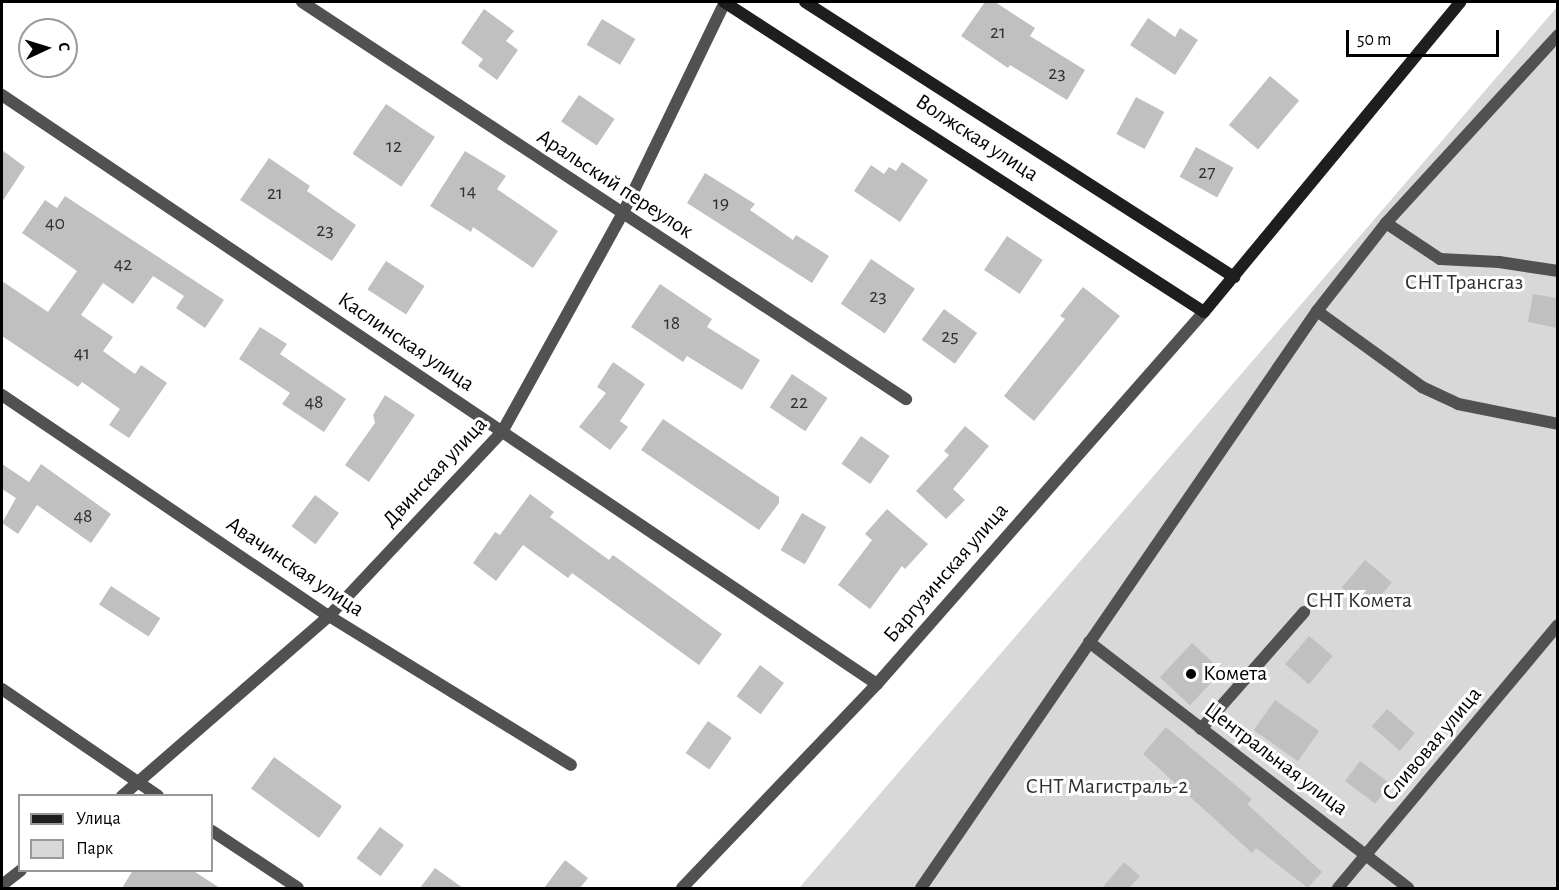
<!DOCTYPE html>
<meta charset="utf-8">
<style>
body{margin:0}
#map{position:relative;width:1559px;height:890px;overflow:hidden;background:#fff;font-family:"Alegreya Sans",sans-serif}
div>[style]{position:absolute}
.green>*{inset:0;background:#d8d8d8}
.building>*{inset:0;background:#c0c0c0;transform-origin:0 0}
.lane>*{height:12px;margin:-6px;padding:0 6px;transform-origin:6px;border-radius:6px;background:#515151}
.street>*{height:12px;margin:-6px;padding:0 6px;transform-origin:6px;border-radius:6px;background:#515151}
.secondary>*{height:12px;margin:-6px;padding:0 6px;transform-origin:6px;border-radius:6px;background:#1e1e1e}
.dots>*{width:16px;height:16px;translate:-50% -50%;box-sizing:border-box;border:3px solid #fff;border-radius:50%}
span{translate:-50% -50%;white-space:nowrap;text-align:center;line-height:1.15;-webkit-text-stroke:6px #fff;paint-order:stroke}
.number-label{font-size:20px;color:#303030}
.number-label span{-webkit-text-stroke-width:0}
.street-label{font-size:22px;color:#000}
.park-label{font-size:22px;color:#2f2f2f}
.poi-label{font-size:22px;color:#000}
.left{translate:0 -50%;text-align:left}
.frame{position:absolute;inset:0;border:3px solid #000;pointer-events:none}
.legend{position:absolute;left:18px;top:794px;width:195px;height:78px;box-sizing:border-box;background:#fff;border:2px solid #999;margin:0;padding:8px 10px;list-style:none;font-size:18px;color:#000}
.legend li{display:flex;align-items:center;gap:12px;height:30px}
.legend b{width:30px;border:2px solid #999}
.north{position:absolute;left:18px;top:18px;width:60px;height:60px;box-sizing:border-box;background:#fff;border:2px solid #999;border-radius:50%;rotate:86deg;font-size:16px;font-weight:700;line-height:24px;text-align:center;color:#000}
.north::after{content:'';display:block;margin:auto;width:21px;height:27px;background:#000;clip-path:polygon(50% 0,100% 100%,50% 72%,0 100%)}
.scale{position:absolute;left:1346px;top:30px;width:153px;height:27px;box-sizing:border-box;border:3px solid #000;border-top:0;padding-left:8px;font-size:18px;line-height:21px;white-space:nowrap;color:#000;-webkit-text-stroke:4px #fff;paint-order:stroke}
</style>
<div id="map">
<div class="green">
<i style="clip-path:polygon(1557px 7px,1557px 888px,799px 888px)"></i>
</div>
<div class="building">
<i style="clip-path:polygon(985px 2px,995px 2px,1035px 28px,1030px 36px,1085px 70px,1067px 100px,1010px 65px,1008px 68px,961px 36px)"></i>
<i style="clip-path:polygon(484px 9px,514px 31px,506px 41px,518px 50px,497px 80px,478px 66px,483px 59px,461px 43px)"></i>
<i style="clip-path:polygon(1148px 18px,1175px 37px,1180px 28px,1198px 40px,1175px 75px,1130px 45px)"></i>
<i style="left:602px;top:19px;width:39px;height:30px;rotate:31deg"></i>
<i style="left:1270px;top:76px;width:38px;height:64px;rotate:40deg"></i>
<i style="left:579px;top:95px;width:43px;height:32px;rotate:34deg"></i>
<i style="left:1136px;top:97px;width:32px;height:42px;rotate:28deg"></i>
<i style="left:386px;top:104px;width:59px;height:60px;rotate:34deg"></i>
<i style="left:1196px;top:147px;width:43px;height:34px;rotate:29deg"></i>
<i style="clip-path:polygon(2px 150px,25px 167px,2px 202px)"></i>
<i style="clip-path:polygon(465px 151px,506px 176px,497px 189px,558px 231px,533px 268px,473px 227px,471px 232px,430px 206px)"></i>
<i style="clip-path:polygon(269px 158px,310px 186px,307px 191px,356px 225px,332px 261px,240px 200px)"></i>
<i style="clip-path:polygon(902px 162px,928px 180px,900px 222px,854px 191px,871px 165px,884px 174px,889px 167px,896px 171px)"></i>
<i style="clip-path:polygon(705px 173px,755px 204px,750px 210px,793px 240px,796px 235px,829px 256px,812px 283px,687px 203px)"></i>
<i style="clip-path:polygon(65px 196px,224px 300px,205px 328px,176px 308px,184px 296px,153px 276px,133px 304px,103px 283px,81px 315px,113px 337px,103px 351px,135px 374px,141px 365px,167px 383px,129px 438px,109px 425px,120px 409px,82px 382px,78px 387px,2px 336px,2px 281px,48px 312px,77px 271px,22px 233px,45px 200px,57px 208px)"></i>
<i style="left:1007px;top:236px;width:43px;height:41px;rotate:34deg"></i>
<i style="left:871px;top:259px;width:53px;height:54px;rotate:34deg"></i>
<i style="left:386px;top:261px;width:46px;height:34px;rotate:33deg"></i>
<i style="clip-path:polygon(660px 284px,712px 319px,707px 327px,760px 360px,742px 390px,687px 356px,683px 362px,631px 327px)"></i>
<i style="clip-path:polygon(1083px 287px,1120px 316px,1034px 421px,1004px 396px,1065px 319px,1060px 316px)"></i>
<i style="clip-path:polygon(1533px 294px,1557px 298px,1557px 328px,1528px 322px)"></i>
<i style="left:944px;top:309px;width:41px;height:38px;rotate:36deg"></i>
<i style="clip-path:polygon(260px 327px,287px 344px,280px 354px,346px 399px,324px 432px,282px 404px,290px 393px,239px 359px)"></i>
<i style="clip-path:polygon(613px 362px,645px 384px,620px 421px,628px 427px,610px 450px,579px 427px,606px 393px,597px 387px)"></i>
<i style="left:792px;top:374px;width:43px;height:40px;rotate:34deg"></i>
<i style="clip-path:polygon(385px 395px,415px 415px,369px 482px,345px 465px,375px 423px,373px 415px)"></i>
<i style="clip-path:polygon(663px 419px,779px 497px,779px 503px,759px 530px,641px 450px)"></i>
<i style="clip-path:polygon(965px 426px,989px 446px,953px 489px,965px 500px,946px 519px,916px 491px,949px 455px,944px 451px)"></i>
<i style="left:861px;top:436px;width:35px;height:34px;rotate:35deg"></i>
<i style="clip-path:polygon(2px 464px,29px 482px,41px 464px,111px 514px,91px 543px,37px 505px,18px 534px,2px 523px,16px 498px,2px 489px)"></i>
<i style="clip-path:polygon(530px 494px,554px 512px,550px 517px,609px 560px,613px 555px,722px 634px,699px 665px,572px 573px,568px 578px,523px 545px,496px 581px,473px 563px,495px 532px,500px 535px)"></i>
<i style="left:315px;top:495px;width:30px;height:39px;rotate:37deg"></i>
<i style="clip-path:polygon(887px 509px,928px 544px,905px 569px,902px 566px,870px 609px,838px 585px,872px 540px,865px 534px)"></i>
<i style="left:802px;top:513px;width:28px;height:43px;rotate:30deg"></i>
<i style="left:1365px;top:560px;width:35px;height:36px;rotate:40deg"></i>
<i style="left:111px;top:586px;width:59px;height:22px;rotate:33deg"></i>
<i style="left:1309px;top:636px;width:31px;height:37px;rotate:40deg"></i>
<i style="left:1192px;top:643px;width:41px;height:47px;rotate:43deg"></i>
<i style="left:760px;top:665px;width:30px;height:39px;rotate:37deg"></i>
<i style="left:1275px;top:700px;width:54px;height:37px;rotate:35deg"></i>
<i style="left:1387px;top:709px;width:37px;height:23px;rotate:41deg"></i>
<i style="left:708px;top:721px;width:29px;height:39px;rotate:35deg"></i>
<i style="clip-path:polygon(1166px 727px,1252px 799px,1247px 804px,1322px 872px,1308px 888px,1256px 848px,1252px 853px,1143px 754px)"></i>
<i style="left:274px;top:757px;width:84px;height:39px;rotate:36deg"></i>
<i style="left:1360px;top:761px;width:38px;height:25px;rotate:37deg"></i>
<i style="left:380px;top:827px;width:30px;height:39px;rotate:37deg"></i>
<i style="clip-path:polygon(565px 860px,588px 878px,580px 888px,544px 888px)"></i>
<i style="clip-path:polygon(1124px 862px,1140px 876px,1129px 888px,1102px 888px)"></i>
<i style="clip-path:polygon(435px 868px,463px 888px,420px 888px)"></i>
<i style="clip-path:polygon(133px 870px,192px 870px,220px 888px,122px 888px)"></i>
</div>
<div class="lane">
<i style="left:1386px;top:223px;width:65px;rotate:33.7deg"></i>
<i style="left:1440px;top:259px;width:59px;rotate:2.9deg"></i>
<i style="left:1499px;top:262px;width:60px;rotate:8.7deg"></i>
<i style="left:1317px;top:311px;width:130px;rotate:35.9deg"></i>
<i style="left:1422px;top:387px;width:40px;rotate:25deg"></i>
<i style="left:1458px;top:404px;width:102px;rotate:11.3deg"></i>
<i style="left:1089px;top:642px;width:403px;rotate:37.6deg"></i>
<i style="left:1201px;top:729px;width:156px;rotate:-48.6deg"></i>
<i style="left:1338px;top:888px;width:343px;rotate:-50.1deg"></i>
</div>
<div class="street">
<i style="left:302px;top:2px;width:723px;rotate:33.32deg"></i>
<i style="left:2px;top:95px;width:1055px;rotate:33.95deg"></i>
<i style="left:2px;top:395px;width:395px;rotate:34.1deg"></i>
<i style="left:329px;top:616px;width:284px;rotate:31.6deg"></i>
<i style="left:2px;top:689px;width:189px;rotate:34.4deg"></i>
<i style="left:122px;top:796px;width:274px;rotate:-41deg"></i>
<i style="left:329px;top:616px;width:253px;rotate:-46.8deg"></i>
<i style="left:502px;top:432px;width:248px;rotate:-61.1deg"></i>
<i style="left:622px;top:215px;width:237px;rotate:-64.2deg"></i>
<i style="left:212px;top:831px;width:103px;rotate:33.5deg"></i>
<i style="left:2px;top:885px;width:24px;rotate:-38deg"></i>
<i style="left:682px;top:888px;width:282px;rotate:-46.3deg"></i>
<i style="left:877px;top:684px;width:495px;rotate:-48.7deg"></i>
<i style="left:921px;top:888px;width:700px;rotate:-55.54deg"></i>
<i style="left:1317px;top:311px;width:112px;rotate:-51.9deg"></i>
<i style="left:1386px;top:223px;width:255px;rotate:-47.5deg"></i>
</div>
<div class="secondary">
<i style="left:724px;top:2px;width:571px;rotate:32.86deg"></i>
<i style="left:1204px;top:312px;width:402px;rotate:-50.4deg"></i>
<i style="left:805px;top:2px;width:510px;rotate:32.66deg"></i>
</div>
<div class="dots">
<i style="left:1191px;top:674px;background:#000"></i>
</div>
<div class="number-label">
<span style="left:998px;top:32px">21</span>
<span style="left:1057px;top:73px">23</span>
<span style="left:394px;top:146px">12</span>
<span style="left:1207px;top:172px">27</span>
<span style="left:468px;top:191px">14</span>
<span style="left:275px;top:193px">21</span>
<span style="left:721px;top:203px">19</span>
<span style="left:55px;top:223px">40</span>
<span style="left:325px;top:230px">23</span>
<span style="left:123px;top:264px">42</span>
<span style="left:878px;top:296px">23</span>
<span style="left:672px;top:323px">18</span>
<span style="left:950px;top:336px">25</span>
<span style="left:82px;top:353px">41</span>
<span style="left:314px;top:402px">48</span>
<span style="left:799px;top:402px">22</span>
<span style="left:83px;top:516px">48</span>
</div>
<div class="street-label">
<span style="left:977px;top:138px;rotate:33deg">Волжская улица</span>
<span style="left:615px;top:184px;rotate:33deg">Аральский переулок</span>
<span style="left:406px;top:342px;rotate:34deg">Каслинская улица</span>
<span style="left:435px;top:472px;rotate:-47deg">Двинская улица</span>
<span style="left:295px;top:567px;rotate:34deg">Авачинская улица</span>
<span style="left:946px;top:573px;rotate:-49deg">Баргузинская улица</span>
<span style="left:1432px;top:744px;rotate:-50deg">Сливовая улица</span>
<span style="left:1276px;top:759px;rotate:37deg">Центральная улица</span>
</div>
<div class="park-label">
<span style="left:1464px;top:283px">СНТ Трансгаз</span>
<span style="left:1359px;top:601px">СНТ Комета</span>
<span style="left:1107px;top:787px">СНТ Магистраль-2</span>
</div>
<div class="poi-label">
<span class="left" style="left:1203px;top:674px">Комета</span>
</div>
<div class="frame"></div>
<ul class="legend">
<li><b style="height:8px;background:#1e1e1e"></b>Улица</li>
<li><b style="height:16px;background:#d8d8d8"></b>Парк</li>
</ul>
<div class="north">С</div>
<div class="scale">50 m</div>
</div>
